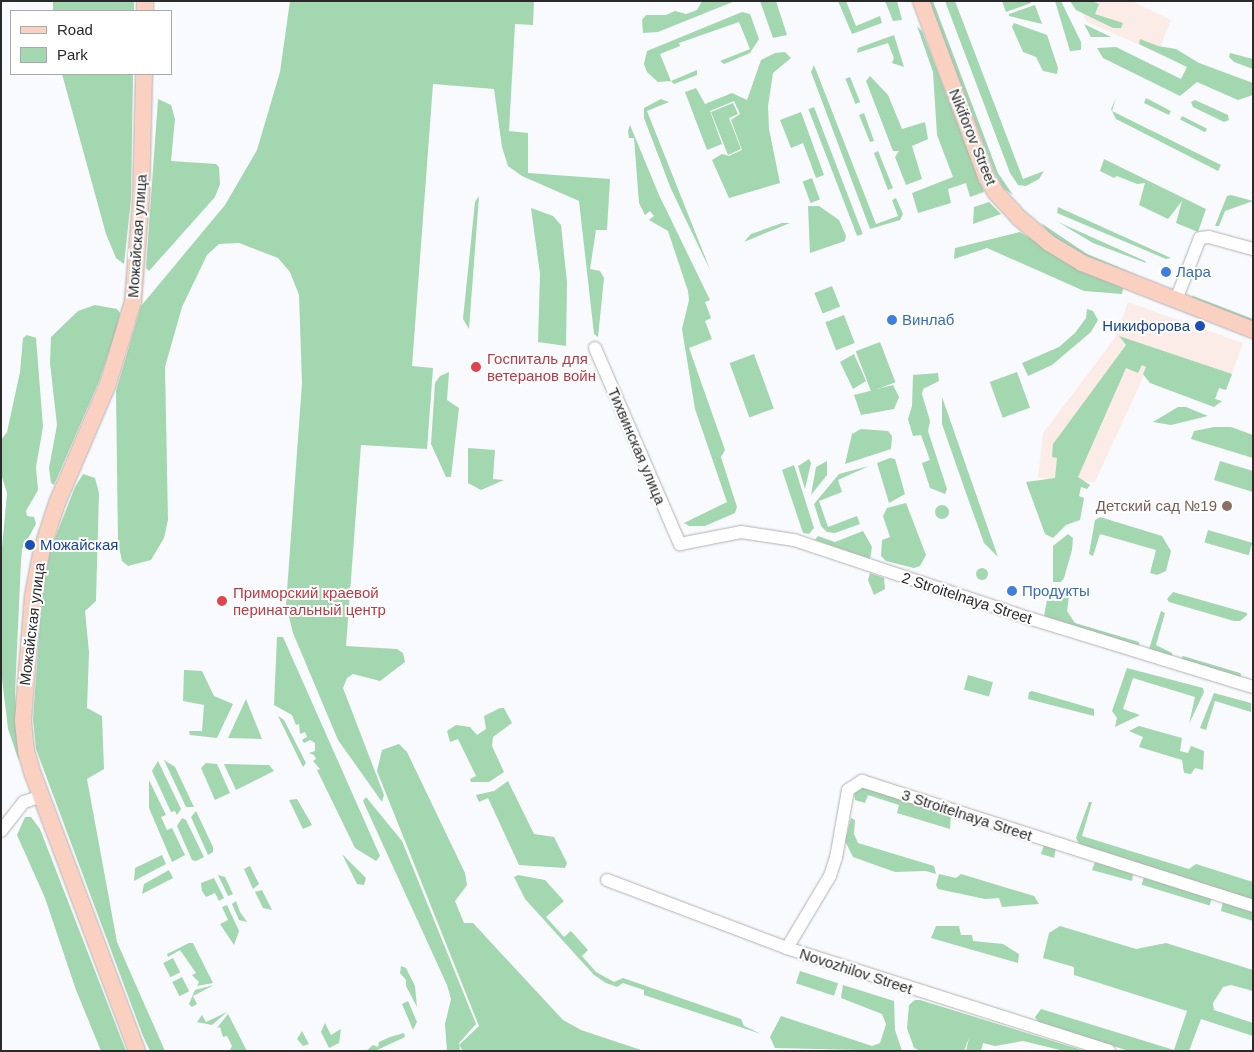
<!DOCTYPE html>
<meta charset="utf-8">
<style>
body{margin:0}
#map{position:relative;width:1254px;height:1052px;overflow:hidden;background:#f9fafd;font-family:Helvetica,sans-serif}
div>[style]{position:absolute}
.industrial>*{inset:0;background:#fcece8}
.green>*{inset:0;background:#a3d7af;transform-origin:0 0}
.round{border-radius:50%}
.roads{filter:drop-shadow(0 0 1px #b0b1b3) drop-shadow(0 0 1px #b0b1b3)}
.minor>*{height:12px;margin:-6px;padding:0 6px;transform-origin:6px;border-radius:6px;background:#fff}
.major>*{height:16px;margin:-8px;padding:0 8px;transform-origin:8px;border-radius:8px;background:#fad0c0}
.dots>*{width:14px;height:14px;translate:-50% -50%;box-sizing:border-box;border:2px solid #fff;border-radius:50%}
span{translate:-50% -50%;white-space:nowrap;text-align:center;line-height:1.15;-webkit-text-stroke:4px #fff;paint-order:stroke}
.street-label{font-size:15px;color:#2a2a2b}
.shop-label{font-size:15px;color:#366cbe}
.left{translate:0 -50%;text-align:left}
.transit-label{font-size:15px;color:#164399}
.right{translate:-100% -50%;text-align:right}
.health-label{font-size:15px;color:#be3a42}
.education-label{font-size:15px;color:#785e54}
.frame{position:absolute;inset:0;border:2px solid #2a2a2b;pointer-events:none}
.legend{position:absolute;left:10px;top:10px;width:162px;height:65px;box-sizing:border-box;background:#fff;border:1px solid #aaa;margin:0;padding:6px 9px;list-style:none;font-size:15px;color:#2a2a2b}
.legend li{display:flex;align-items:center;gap:10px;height:25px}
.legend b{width:25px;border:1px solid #aaa}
</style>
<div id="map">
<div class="industrial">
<i style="clip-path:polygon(1076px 1px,1132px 1px,1171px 20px,1158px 53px,1087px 22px)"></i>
<i style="clip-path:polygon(1128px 302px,1243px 343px,1231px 377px,1160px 353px,1144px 375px,1095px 482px,1038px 478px,1043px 433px,1115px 338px)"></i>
</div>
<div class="green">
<i style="left:53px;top:1px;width:81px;height:10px"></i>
<i style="clip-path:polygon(290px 1px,534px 1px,533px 25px,515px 24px,509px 131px,528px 133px,528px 173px,610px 179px,607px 230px,596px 230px,590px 269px,600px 271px,604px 278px,598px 337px,594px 334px,579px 201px,522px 176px,508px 166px,502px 147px,494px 89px,433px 84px,412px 366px,433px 368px,427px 449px,361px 445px,346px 646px,397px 649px,403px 653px,405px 662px,380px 681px,353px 674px,347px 678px,343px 688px,384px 795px,382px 802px,338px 740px,293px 633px,286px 605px,302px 383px,299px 295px,290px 272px,278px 258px,239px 243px,219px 244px,207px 255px,182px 307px,165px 367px,168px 520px,164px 538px,151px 560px,128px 566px,122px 561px,118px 542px,116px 391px,141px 306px,225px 205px,257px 150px,280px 72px)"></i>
<i style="clip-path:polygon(702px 1px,735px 1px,658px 32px,643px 33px,642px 20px,646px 15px,666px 15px,675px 11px,686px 14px,697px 10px)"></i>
<i style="clip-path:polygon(760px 1px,776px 1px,787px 35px,773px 38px)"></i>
<i style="clip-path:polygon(838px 1px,846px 1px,856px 26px,880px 16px,882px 23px,852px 34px)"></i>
<i style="clip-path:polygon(885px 1px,897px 1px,902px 20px,893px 21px)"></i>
<i style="clip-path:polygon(929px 1px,933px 1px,998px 173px,1013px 195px,1004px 189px,995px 174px)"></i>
<i style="clip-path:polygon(945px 1px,955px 1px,1023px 179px,1044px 171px,1039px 179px,1026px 186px,1018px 185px,1010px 173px)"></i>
<i style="clip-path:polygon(1002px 1px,1030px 1px,1031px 3px,1006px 12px)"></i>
<i style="clip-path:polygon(1055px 1px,1061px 1px,1081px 42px,1081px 50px,1070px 51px)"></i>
<i style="clip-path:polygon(1070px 1px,1092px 1px,1099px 4px,1095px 14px,1123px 23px,1121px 28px,1113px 28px,1076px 10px)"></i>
<i style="clip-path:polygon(1035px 5px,1042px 24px,1009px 16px,1009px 14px)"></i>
<i style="clip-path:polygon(742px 12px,750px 14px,759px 39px,750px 53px,724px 64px,720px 61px,750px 49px,739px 22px,679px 43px,680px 46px,660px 54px,671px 81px,697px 70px,697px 75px,674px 84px,671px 81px,658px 82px,647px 72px,644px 64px,647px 51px)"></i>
<i style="clip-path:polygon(1014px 23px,1047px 35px,1058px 68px,1057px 74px,1043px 71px,1036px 57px,1023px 52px,1012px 27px)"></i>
<i style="clip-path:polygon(1084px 24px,1111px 37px,1112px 37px,1091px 37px)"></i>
<i style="clip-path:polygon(917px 26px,922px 31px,984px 192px,970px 197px,966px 183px,948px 189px,951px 203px,918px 213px,912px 193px,953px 177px,937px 135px,933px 72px)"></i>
<i style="clip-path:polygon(894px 35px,904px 67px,892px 63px,894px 58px,888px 43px,857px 53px,858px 48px)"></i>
<i style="clip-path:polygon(1140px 39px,1158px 46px,1176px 49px,1199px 63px,1253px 83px,1253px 95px,1238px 100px,1197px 82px,1180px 96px,1103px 58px,1097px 48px,1116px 47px,1181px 79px,1187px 67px,1139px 44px)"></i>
<i style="clip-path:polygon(775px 53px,785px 52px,791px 58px,773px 73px,768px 106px,769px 129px,780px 183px,729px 198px,712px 160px,722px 154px,729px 156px,742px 150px,731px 120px,740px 114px,734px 101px,710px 111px,722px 144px,707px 150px,685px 92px,696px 88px,705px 104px,732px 93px,747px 100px,761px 60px)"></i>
<i style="clip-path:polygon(1230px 53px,1253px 59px,1253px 69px,1234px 62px,1229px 57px)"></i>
<i style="clip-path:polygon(814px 65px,876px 224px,898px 216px,892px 200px,896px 198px,903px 214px,900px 220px,870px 229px,811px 72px)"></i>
<i style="clip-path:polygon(62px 74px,133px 74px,131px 199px,124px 264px,116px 258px,106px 234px)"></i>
<i style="clip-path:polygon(870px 76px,888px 95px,902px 129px,925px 122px,928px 139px,912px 146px,922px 179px,906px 185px,895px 157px,899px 151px,893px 151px,866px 81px)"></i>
<i style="left:850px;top:77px;width:27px;height:5px;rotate:68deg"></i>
<i style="clip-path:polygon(1116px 98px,1112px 111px,1221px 165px,1218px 171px,1116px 119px,1111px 109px)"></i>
<i style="clip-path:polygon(1146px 98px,1171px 111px,1169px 115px,1144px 103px)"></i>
<i style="clip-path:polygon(158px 99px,171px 105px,175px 119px,171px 161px,216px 164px,219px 167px,220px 184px,215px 197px,149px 271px,146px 268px)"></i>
<i style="clip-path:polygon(661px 99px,669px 102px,647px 111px,711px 272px,671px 189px,644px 118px,644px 108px)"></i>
<i style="clip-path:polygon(1195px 100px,1228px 115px,1229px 120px,1224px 122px,1193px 107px,1191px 102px)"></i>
<i style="clip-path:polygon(733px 103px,738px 114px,729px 118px,741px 149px,728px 155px,711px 112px)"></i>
<i style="left:814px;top:107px;width:136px;height:6px;rotate:69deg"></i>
<i style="clip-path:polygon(801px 112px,824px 175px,816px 178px,803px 143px,791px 148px,780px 120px)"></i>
<i style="clip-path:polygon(864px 113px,874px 141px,870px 142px,859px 115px)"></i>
<i style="left:1182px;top:116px;width:28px;height:4px;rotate:27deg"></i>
<i style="clip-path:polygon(630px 125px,659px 195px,710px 300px,705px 302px,711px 318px,705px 321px,712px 339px,689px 348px,725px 450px,721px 457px,737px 507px,735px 513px,705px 526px,689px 526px,684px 523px,727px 502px,695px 409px,682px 329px,689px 300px,688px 291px,668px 231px,649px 220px,654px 216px,650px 211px,645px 215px,639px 203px,634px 138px,629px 138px,628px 131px)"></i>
<i style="clip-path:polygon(878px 151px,893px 188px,888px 190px,874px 153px)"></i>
<i style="clip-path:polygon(1104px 159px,1206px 209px,1198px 232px,1176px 223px,1182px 201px,1168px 219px,1139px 205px,1145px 183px,1137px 184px,1117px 176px,1114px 178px,1100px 171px)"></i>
<i style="left:812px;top:178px;width:23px;height:10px;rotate:70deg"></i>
<i style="clip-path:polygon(1231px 195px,1253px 201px,1225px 211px,1219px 226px,1215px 226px,1227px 196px)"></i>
<i style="clip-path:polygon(479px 196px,469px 329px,463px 319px,475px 202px)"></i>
<i style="clip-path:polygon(989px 202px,1001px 214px,973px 224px,974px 207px)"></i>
<i style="clip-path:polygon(808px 206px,819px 206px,839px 220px,846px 236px,845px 241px,810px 253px)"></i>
<i style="clip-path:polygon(1058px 207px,1171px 258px,1166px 259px,1057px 213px)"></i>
<i style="clip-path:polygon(531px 208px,553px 216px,561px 225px,567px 282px,566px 346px,538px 342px,540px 274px)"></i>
<i style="clip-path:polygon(1058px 222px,1145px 261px,1146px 263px,1093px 243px)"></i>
<i style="clip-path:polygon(782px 223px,790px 223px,744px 242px,751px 234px)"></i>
<i style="clip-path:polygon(1041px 223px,1087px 254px,1140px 276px,1086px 256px,1052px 237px)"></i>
<i style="clip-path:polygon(1020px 232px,1079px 269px,1123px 288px,1122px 294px,1084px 291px,987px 248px,954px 259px,955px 248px)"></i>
<i style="left:832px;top:286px;width:22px;height:19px;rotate:68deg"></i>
<i style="clip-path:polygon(1193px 296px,1253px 319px,1253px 323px,1191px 298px)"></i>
<i style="clip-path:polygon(95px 305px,117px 309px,120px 313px,117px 328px,99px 381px,54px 485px,51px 483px,49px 468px,57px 425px,50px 363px,51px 337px,78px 311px)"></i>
<i style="clip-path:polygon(1087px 309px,1093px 311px,1098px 320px,1091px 332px,1052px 365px,1028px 376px,1022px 363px,1059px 347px,1075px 333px,1086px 318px)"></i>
<i style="left:844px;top:315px;width:30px;height:20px;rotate:69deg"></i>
<i style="clip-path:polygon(27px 335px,36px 338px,43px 427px,36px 467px,38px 490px,26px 511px,27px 516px,34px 517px,36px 524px,22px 549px,21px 561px,15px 693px,19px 761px,8px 729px,1px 670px,2px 548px,7px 493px,1px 474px,1px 440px,7px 432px,20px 372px,23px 338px)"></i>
<i style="clip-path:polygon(1119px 336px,1232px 374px,1226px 390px,1219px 388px,1215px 399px,1222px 401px,1214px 407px,1150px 383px,1143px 374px,1146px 367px,1142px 365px,1138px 373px,1126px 368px,1078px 477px,1090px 485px,1087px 489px,1081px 487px,1079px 496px,1084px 498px,1080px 520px,1066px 525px,1053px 538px,1045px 534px,1026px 482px,1055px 478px,1057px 458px,1052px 457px,1053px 444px,1126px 345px)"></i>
<i style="left:880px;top:342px;width:43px;height:26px;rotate:69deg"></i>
<i style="left:754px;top:354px;width:58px;height:26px;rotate:70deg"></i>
<i style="clip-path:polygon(854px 354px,866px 381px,853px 389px,840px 362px)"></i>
<i style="clip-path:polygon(449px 372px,447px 400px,459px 408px,451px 477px,446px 477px,431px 444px,435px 383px,440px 376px)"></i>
<i style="left:1017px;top:372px;width:38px;height:29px;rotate:70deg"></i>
<i style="clip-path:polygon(938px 373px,939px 381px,923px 389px,922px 394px,930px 421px,928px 431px,947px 489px,945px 494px,930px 488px,922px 463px,930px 460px,921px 435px,913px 436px,908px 419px,912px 406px,913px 375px)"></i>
<i style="clip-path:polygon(893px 385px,899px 397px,894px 409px,861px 415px,854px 395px)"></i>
<i style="clip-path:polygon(942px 397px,998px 557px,984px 543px,966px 493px,942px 424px)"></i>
<i style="clip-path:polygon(1178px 407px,1186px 407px,1208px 416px,1171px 425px,1153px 422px)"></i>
<i style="clip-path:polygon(1214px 427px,1231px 427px,1253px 435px,1253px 458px,1191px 439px,1194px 431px)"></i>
<i style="clip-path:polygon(861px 429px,888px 431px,892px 436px,891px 449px,845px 464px,852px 434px)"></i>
<i style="clip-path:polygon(468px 448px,495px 450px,493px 479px,504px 480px,481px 490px,468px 483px)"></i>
<i style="clip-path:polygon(890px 458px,895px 459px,905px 494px,889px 503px,877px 463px)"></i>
<i style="clip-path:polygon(809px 459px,811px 463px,805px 489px,798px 466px)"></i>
<i style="clip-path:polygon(827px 461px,827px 475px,811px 495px,816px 467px)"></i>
<i style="clip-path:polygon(1220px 461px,1253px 471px,1253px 492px,1214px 480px)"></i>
<i style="clip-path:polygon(794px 465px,814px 528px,809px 534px,803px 533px,782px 470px)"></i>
<i style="clip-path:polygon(869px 466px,838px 480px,842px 492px,819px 501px,828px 527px,857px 516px,860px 524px,835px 533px,827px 532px,821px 526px,814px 504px,839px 474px)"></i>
<i style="clip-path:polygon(83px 474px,95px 478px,99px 493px,96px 601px,85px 611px,89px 652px,87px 708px,102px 716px,104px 769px,87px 779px,117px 942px,165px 1051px,150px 1051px,143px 1036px,36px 749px,33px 719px,42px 594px,50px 551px,75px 487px)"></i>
<i style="clip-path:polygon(906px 503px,926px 555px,920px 566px,914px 568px,886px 561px,881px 556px,882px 540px,890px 537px,883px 516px,887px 508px)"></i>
<i class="round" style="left:935px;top:505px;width:14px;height:14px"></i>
<i style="clip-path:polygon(1100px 517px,1162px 536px,1171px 551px,1166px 571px,1157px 575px,1150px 573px,1156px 550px,1100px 534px,1093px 556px,1089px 554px,1095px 520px)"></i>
<i style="left:1208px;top:530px;width:46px;height:13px;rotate:16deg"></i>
<i style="clip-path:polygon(863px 531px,872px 547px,870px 559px,815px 540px,818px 536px,835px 542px)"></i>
<i style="clip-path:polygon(1068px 534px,1073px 538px,1072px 550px,1064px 578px,1061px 582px,1053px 582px,1053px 546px)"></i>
<i class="round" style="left:976px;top:568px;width:12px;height:12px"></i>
<i style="clip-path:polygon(870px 573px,884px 578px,885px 589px,874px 595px,868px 580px)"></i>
<i style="clip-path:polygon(1173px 592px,1247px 613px,1247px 615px,1240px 621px,1234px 621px,1169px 602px,1167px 599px)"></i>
<i style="clip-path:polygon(1063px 595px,1069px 597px,1067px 611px,1075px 623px,1139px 642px,1139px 646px,1044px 616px,1047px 600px,1060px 601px)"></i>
<i style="clip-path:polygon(1161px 611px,1165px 613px,1156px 645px,1172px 653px,1172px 657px,1149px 649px)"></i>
<i style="clip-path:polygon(277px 637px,283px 637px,380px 856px,376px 861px,355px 848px,317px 770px,320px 769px,313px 761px,316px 759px,314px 755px,309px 753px,315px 751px,315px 743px,310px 740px,304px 743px,302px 740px,307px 737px,305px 732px,300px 734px,299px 724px,296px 725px,292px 715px,274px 705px)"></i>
<i style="clip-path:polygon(1183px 656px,1240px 673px,1241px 674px,1240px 677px,1181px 659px)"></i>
<i style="clip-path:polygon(1127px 668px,1203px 688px,1204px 692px,1189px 724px,1195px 697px,1133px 678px,1123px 709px,1140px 715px,1115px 727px,1117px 718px,1112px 711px)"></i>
<i style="clip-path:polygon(184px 670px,202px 671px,214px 696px,233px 704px,217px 738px,190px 735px,189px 731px,202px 731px,204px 705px,183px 701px)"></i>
<i style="left:968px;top:675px;width:26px;height:15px;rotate:16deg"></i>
<i style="clip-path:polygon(1032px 691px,1094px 709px,1094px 716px,1028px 699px,1029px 692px)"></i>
<i style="clip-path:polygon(1214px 693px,1251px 703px,1251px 712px,1215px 701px,1206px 730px,1200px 728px)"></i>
<i style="clip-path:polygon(246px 699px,262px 739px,228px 738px)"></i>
<i style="clip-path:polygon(500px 708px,504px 708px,512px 723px,493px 737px,492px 746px,504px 772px,489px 782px,471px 782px,470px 779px,476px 776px,458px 739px,450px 742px,447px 731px,456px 725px,470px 727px,477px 735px,486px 729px,484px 716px)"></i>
<i style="clip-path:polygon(278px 716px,284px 720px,306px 763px,303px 767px)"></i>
<i style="clip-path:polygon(1139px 726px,1182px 738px,1180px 751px,1188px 753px,1191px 746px,1204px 751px,1203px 770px,1195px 768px,1191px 774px,1184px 773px,1182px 760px,1139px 747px,1143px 737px,1129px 731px)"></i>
<i style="clip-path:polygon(399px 744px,407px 752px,465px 873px,467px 885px,455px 901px,464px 923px,473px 923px,563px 1020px,581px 1030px,644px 1051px,463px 1051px,459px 1045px,479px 1026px,377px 771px,382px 750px)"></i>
<i style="clip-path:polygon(164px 760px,175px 767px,194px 807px,186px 807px)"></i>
<i style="clip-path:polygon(158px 761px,181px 809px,177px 815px,175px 811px,171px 812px,152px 771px)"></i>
<i style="clip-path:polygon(206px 763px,217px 764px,230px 793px,215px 800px,201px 768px)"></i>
<i style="clip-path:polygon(224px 764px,269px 765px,274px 771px,236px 790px)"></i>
<i style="clip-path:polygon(149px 780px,166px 815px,161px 817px,167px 830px,172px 828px,185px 855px,172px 862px,149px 808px)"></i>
<i style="clip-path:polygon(508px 781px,534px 834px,554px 837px,567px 863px,565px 868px,519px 865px,488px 798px,479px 802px,476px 795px,494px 791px)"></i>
<i style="clip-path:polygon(862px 787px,951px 815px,950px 829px,897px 813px,899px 805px,868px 795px,865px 803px,855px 800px,854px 791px)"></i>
<i style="clip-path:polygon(366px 797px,402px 841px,476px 1024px,459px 1043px,460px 1051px,447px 1051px,445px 1024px,451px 999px,447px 985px,363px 801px)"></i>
<i style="clip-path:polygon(297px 799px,312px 825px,303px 829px,289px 800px)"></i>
<i style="clip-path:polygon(1089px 802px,1092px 802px,1082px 836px,1189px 869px,1196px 864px,1253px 882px,1253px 900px,1080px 845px,1076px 838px)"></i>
<i style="clip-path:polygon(196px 811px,213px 847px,213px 852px,208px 855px,191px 817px)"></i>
<i style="clip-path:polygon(25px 817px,31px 817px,40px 829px,126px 1051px,101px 1051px,76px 990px,45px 898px,17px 835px)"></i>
<i style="clip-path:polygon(182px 818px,186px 820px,204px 857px,196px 861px,192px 860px,177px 826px)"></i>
<i style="clip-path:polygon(851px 818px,855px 820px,854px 834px,858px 843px,934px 866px,936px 874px,926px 871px,895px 872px,853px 857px,845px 841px)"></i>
<i style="clip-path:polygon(1044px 845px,1056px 848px,1054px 858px,1041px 854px)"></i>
<i style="clip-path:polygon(342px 854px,366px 878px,364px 885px,357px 884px)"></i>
<i style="clip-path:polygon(162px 855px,166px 864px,134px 881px,135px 868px)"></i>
<i style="clip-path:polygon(1095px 862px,1133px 874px,1132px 881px,1092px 870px)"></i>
<i style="clip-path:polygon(250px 866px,259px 884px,253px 889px,244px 869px)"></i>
<i style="clip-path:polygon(169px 870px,173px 878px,142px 894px,144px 884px)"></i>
<i style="clip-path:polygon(939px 874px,956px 878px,961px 874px,1034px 896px,1039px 904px,1002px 907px,999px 898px,985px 899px,938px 889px,936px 885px)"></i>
<i style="clip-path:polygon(218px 875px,225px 877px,233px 894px,228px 896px)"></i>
<i style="clip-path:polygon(518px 875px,545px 880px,564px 901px,546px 917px,564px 937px,571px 931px,588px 950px,582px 956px,596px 972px,614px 982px,623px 978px,741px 1019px,744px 1026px,761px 1034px,644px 995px,644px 990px,623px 983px,617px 987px,606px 983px,594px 975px,525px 899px,514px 877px)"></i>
<i style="left:1144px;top:877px;width:71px;height:8px;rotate:17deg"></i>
<i style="clip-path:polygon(214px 878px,224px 898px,219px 901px,215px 893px,206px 897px,202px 891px,201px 883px)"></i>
<i style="clip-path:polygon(262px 890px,272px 910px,263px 908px,255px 892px)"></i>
<i style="clip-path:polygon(236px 901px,240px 912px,247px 922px,239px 920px,232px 904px)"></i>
<i style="clip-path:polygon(1223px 902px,1253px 911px,1253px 921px,1221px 911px)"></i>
<i style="clip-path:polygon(227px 905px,239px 931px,234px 945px,220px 924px,228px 920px,222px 907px)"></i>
<i style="clip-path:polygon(936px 926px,959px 926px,961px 935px,972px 935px,973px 941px,1003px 944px,1019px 954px,1018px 963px,931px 938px)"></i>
<i style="clip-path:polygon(1060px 926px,1136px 949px,1166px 943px,1253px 970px,1253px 991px,1231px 985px,1223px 987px,1213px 1003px,1214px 1010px,1253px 1023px,1253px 1036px,1201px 1019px,1189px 1051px,1129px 1051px,1039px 1023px,1035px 1017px,1041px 1009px,1174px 1050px,1187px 1011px,1074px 975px,1074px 967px,1043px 958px,1049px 933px)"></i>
<i style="clip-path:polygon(189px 943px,193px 943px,213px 983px,197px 986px,199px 982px,192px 975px,196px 973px,180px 950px,168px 957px,167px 954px)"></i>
<i style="left:173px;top:958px;width:16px;height:11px;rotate:63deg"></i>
<i style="clip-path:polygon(401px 966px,406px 968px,415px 986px,417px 1007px,406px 986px,406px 980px,400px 973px)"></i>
<i style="left:800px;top:971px;width:40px;height:13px;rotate:18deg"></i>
<i style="left:182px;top:977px;width:16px;height:11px;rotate:63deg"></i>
<i style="clip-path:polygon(214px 985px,193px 996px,197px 1004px,192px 1007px,189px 1004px,195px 990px)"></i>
<i style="clip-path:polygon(843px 985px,894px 1001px,895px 1030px,902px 1051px,775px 1048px,770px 1037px,781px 1016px,872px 1046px,880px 1043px,886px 1024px,882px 1014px,841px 998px)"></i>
<i style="clip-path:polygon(915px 1000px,920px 1000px,1082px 1050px,1064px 1051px,1023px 1041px,995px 1046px,983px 1043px,981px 1051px,966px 1051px,969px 1038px,964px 1051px,921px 1051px,914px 1048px,907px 1028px,909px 1005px)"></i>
<i style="clip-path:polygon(408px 1001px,417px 1022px,413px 1030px,402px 1004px)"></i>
<i style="clip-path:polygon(227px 1012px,212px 1025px,197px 1022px,202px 1015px,206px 1022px)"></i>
<i style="clip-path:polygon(228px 1014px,247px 1051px,230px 1050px,232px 1046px,227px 1036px,223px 1037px,220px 1027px,217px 1028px)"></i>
<i style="clip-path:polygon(325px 1023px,331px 1035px,341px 1029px,339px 1043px,329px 1048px,321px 1032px)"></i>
<i style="clip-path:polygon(302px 1031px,309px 1044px,303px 1046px,297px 1039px)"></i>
<i style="clip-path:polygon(404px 1033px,405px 1037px,375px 1051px,366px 1051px,373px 1045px,378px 1047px,379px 1042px,390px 1037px)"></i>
</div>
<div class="roads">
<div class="minor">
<i style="left:1176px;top:300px;width:66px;rotate:-68.8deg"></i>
<i style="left:1200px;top:238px;width:9px;rotate:-6deg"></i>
<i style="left:1209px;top:237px;width:46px;rotate:15.3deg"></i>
<i style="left:595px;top:348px;width:214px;rotate:66.6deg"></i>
<i style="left:680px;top:544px;width:62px;rotate:-11.1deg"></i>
<i style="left:741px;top:532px;width:54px;rotate:8.6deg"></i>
<i style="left:794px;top:540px;width:251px;rotate:18.4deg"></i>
<i style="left:1032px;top:619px;width:231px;rotate:17.1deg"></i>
<i style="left:1px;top:831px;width:37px;rotate:-52deg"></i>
<i style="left:24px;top:802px;width:18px;rotate:-19deg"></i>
<i style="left:607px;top:880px;width:192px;rotate:20.7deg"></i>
<i style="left:787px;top:948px;width:338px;rotate:17.7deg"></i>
<i style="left:787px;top:948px;width:84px;rotate:-59.2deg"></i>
<i style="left:830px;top:876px;width:19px;rotate:-72deg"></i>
<i style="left:836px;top:858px;width:69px;rotate:-80deg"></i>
<i style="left:848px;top:790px;width:17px;rotate:-33deg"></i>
<i style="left:862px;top:781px;width:410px;rotate:17.7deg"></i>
</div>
<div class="major">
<i style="left:921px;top:1px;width:188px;rotate:69.7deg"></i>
<i style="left:986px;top:177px;width:19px;rotate:58deg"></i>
<i style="left:996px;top:193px;width:33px;rotate:47deg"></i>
<i style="left:1018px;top:217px;width:40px;rotate:40deg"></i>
<i style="left:1049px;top:243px;width:39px;rotate:31deg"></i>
<i style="left:1082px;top:263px;width:184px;rotate:21.4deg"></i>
<i style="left:145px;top:11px;width:10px;rotate:-90deg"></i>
<i style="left:137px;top:1051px;width:295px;rotate:-110.6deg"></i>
<i style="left:33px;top:775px;width:26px;rotate:-106deg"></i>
<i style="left:26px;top:750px;width:30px;rotate:-96deg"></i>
<i style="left:23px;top:720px;width:124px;rotate:-85.4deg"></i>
<i style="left:33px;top:596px;width:48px;rotate:-79.2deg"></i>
<i style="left:42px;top:549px;width:48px;rotate:-71.9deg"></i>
<i style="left:57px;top:503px;width:129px;rotate:-66.8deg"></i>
<i style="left:108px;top:384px;width:87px;rotate:-73.2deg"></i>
<i style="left:133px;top:301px;width:102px;rotate:-85.5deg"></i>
<i style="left:141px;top:199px;width:125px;rotate:-88.6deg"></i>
</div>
</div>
<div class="dots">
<i style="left:1166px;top:272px;background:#3f7fe0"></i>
<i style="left:892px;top:320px;background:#3f7fe0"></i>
<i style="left:1200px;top:326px;background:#1a4fb4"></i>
<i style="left:476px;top:367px;background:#e0444e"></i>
<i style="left:1227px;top:506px;background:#8d6e63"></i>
<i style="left:30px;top:545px;background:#1a4fb4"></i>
<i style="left:1012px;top:591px;background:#3f7fe0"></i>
<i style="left:222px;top:601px;background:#e0444e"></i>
</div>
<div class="street-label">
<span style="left:973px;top:137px;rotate:68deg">Nikiforov Street</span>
<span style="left:137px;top:236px;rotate:-86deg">Можайская улица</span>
<span style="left:637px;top:446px;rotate:67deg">Тихвинская улица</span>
<span style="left:967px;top:598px;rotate:18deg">2 Stroitelnaya Street</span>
<span style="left:32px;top:624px;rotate:-83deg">Можайская улица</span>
<span style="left:967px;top:815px;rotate:18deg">3 Stroitelnaya Street</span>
<span style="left:856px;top:971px;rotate:18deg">Novozhilov Street</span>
</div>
<div class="shop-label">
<span class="left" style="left:1176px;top:272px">Лара</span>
<span class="left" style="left:902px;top:320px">Винлаб</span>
<span class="left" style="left:1022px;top:591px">Продукты</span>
</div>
<div class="transit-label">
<span class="right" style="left:1190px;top:326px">Никифорова</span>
<span class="left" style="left:40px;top:545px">Можайская</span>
</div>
<div class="health-label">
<span class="left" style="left:487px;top:367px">Госпиталь для<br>ветеранов войн</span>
<span class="left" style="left:233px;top:601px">Приморский краевой<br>перинатальный центр</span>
</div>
<div class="education-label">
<span class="right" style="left:1217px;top:506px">Детский сад №19</span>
</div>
<div class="frame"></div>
<ul class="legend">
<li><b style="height:6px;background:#fad0c0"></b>Road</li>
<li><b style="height:14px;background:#a3d7af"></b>Park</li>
</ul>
</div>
